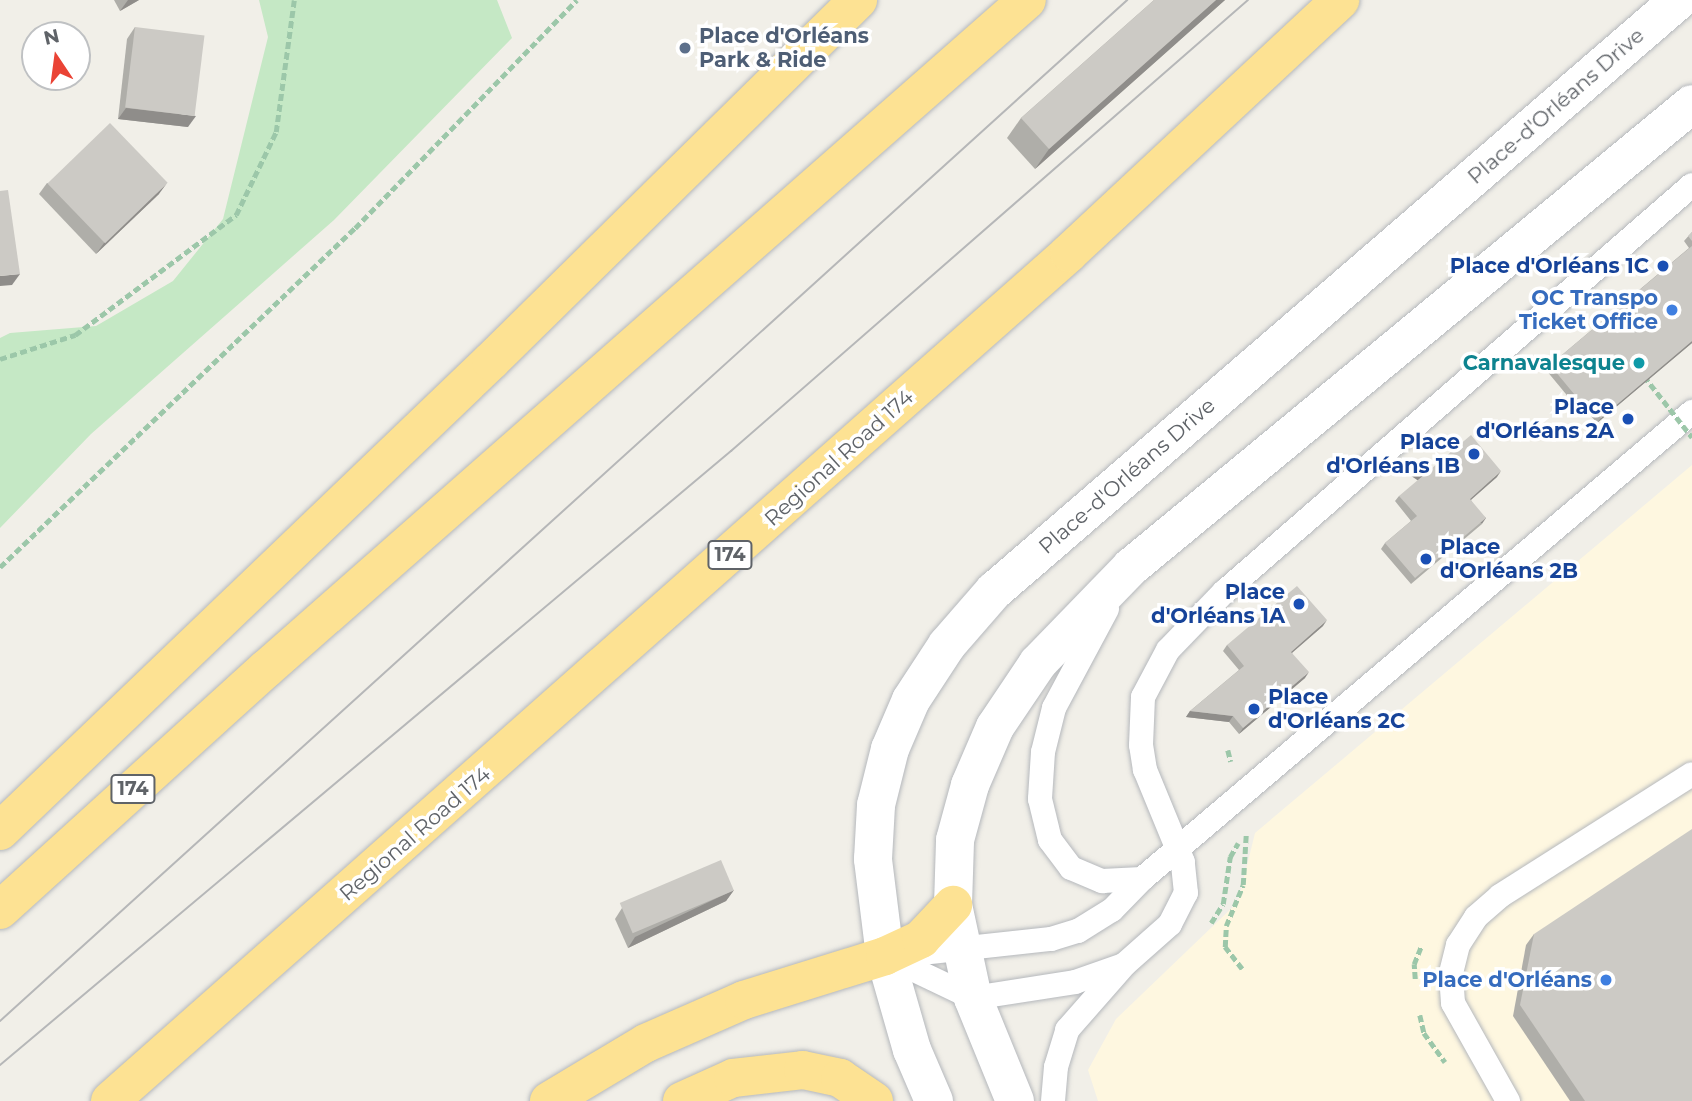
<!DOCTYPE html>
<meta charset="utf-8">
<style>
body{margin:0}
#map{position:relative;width:1692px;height:1101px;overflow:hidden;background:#f1efe8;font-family:Montserrat,sans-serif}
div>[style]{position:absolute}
.commercial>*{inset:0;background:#fef7e0}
.green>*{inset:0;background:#c5e8c5}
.path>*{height:4.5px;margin-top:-2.25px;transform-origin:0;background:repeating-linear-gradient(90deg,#9cc7a9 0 7px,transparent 0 10.5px)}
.roads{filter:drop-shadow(0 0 2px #b5b8bc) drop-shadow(0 0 2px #b5b8bc)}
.service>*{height:24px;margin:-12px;padding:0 12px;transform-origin:12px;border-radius:12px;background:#fff}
.secondary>*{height:38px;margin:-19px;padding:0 19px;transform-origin:19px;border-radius:19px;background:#fff}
.motorway>*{height:38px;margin:-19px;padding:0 19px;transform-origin:19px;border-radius:19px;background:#fde293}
.tram>*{height:2px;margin:-1px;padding:0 1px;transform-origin:1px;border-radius:1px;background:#b6b7b8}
.path-bridge>*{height:4.5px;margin-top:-2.25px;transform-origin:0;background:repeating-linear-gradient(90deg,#9cc7a9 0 7px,transparent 0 10.5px)}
.wall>*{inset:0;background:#afaea9}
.shaded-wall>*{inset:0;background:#8f8d8a;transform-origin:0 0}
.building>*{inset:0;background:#cccac5;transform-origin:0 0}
.dots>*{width:19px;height:19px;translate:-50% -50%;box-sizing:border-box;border:4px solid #fff;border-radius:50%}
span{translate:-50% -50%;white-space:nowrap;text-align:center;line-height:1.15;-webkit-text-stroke:7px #fff;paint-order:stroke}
.shield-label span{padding:2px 5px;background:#fff;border:2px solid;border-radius:5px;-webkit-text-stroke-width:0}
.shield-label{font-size:19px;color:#5f6368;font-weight:700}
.service-label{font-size:21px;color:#4e5e75;font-weight:700}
.left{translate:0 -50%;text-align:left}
.street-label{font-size:21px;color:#5f6368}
.transit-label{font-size:21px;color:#164399;font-weight:700}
.right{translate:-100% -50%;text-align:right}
.shop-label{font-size:21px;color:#366cbe;font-weight:700}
.culture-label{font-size:21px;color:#0d838f;font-weight:700}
.north{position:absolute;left:21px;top:21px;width:70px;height:70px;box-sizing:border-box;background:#fff;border:2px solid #bfc1c3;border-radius:50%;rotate:347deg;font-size:19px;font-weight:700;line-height:28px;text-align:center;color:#5f6368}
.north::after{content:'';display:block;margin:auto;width:24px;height:32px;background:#ea4335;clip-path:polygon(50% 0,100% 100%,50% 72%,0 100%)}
</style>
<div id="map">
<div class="commercial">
<i style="clip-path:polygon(1692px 465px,1692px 1101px,1098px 1101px,1088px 1070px,1116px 1019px,1238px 902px,1255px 833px)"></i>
</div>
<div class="green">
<i style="clip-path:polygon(259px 0,497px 0,512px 38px,334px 220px,91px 434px,0 528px,0 338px,10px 333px,96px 326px,173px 281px,223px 219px,268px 37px)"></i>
</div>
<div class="path">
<i style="left:0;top:359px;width:79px;rotate:-17.7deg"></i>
<i style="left:75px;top:335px;width:201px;rotate:-36.7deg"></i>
<i style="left:236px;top:215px;width:92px;rotate:-64.3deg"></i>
<i style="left:276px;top:132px;width:133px;rotate:-82.2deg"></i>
<i style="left:0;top:567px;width:491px;rotate:-43.7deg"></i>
<i style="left:355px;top:228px;width:318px;rotate:-45.8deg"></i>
<i style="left:1228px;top:750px;width:12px;rotate:76deg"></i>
<i style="left:1211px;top:923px;width:22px;rotate:-58deg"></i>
<i style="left:1223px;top:904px;width:48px;rotate:-81.5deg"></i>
<i style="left:1230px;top:857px;width:16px;rotate:-60deg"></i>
<i style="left:1242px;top:969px;width:28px;rotate:-128deg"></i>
<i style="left:1225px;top:947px;width:21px;rotate:-87deg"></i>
<i style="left:1226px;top:926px;width:44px;rotate:-67.5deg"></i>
<i style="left:1243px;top:885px;width:50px;rotate:-86.6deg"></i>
<i style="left:1415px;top:979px;width:15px;rotate:-94deg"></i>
<i style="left:1414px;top:964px;width:18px;rotate:-68deg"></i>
<i style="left:1420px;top:1015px;width:18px;rotate:77deg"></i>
<i style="left:1424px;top:1033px;width:36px;rotate:54deg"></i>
</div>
<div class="roads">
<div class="service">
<i style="left:1107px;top:609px;width:112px;rotate:118.2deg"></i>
<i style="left:1054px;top:708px;width:45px;rotate:104deg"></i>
<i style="left:1043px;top:752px;width:47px;rotate:93.7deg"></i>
<i style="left:1040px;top:799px;width:42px;rotate:76.3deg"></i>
<i style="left:1050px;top:840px;width:35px;rotate:53deg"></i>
<i style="left:1071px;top:868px;width:34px;rotate:23deg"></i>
<i style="left:1102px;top:881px;width:40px;rotate:-2.9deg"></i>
<i style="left:903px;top:955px;width:149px;rotate:-6.2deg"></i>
<i style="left:1051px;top:939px;width:28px;rotate:-17deg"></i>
<i style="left:1078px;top:931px;width:40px;rotate:-32deg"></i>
<i style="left:1112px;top:910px;width:43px;rotate:-45.9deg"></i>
<i style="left:1142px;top:879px;width:722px;rotate:-40.33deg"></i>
<i style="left:887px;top:957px;width:95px;rotate:25.5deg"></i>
<i style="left:973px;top:998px;width:103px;rotate:-8.9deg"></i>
<i style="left:1075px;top:982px;width:49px;rotate:-19.2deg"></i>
<i style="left:1053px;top:1101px;width:34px;rotate:-85deg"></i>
<i style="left:1056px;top:1067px;width:39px;rotate:-73deg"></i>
<i style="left:1067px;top:1030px;width:88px;rotate:-48.7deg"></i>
<i style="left:1125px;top:964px;width:60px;rotate:-41.6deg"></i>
<i style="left:1170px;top:924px;width:35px;rotate:-63deg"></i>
<i style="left:1186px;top:893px;width:31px;rotate:-96deg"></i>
<i style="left:1183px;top:862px;width:100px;rotate:-112.4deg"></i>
<i style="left:1145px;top:770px;width:25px;rotate:-99deg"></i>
<i style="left:1141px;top:745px;width:48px;rotate:-87.6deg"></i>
<i style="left:1143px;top:697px;width:53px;rotate:-62deg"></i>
<i style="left:1168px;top:650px;width:81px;rotate:-46deg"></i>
<i style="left:1224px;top:592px;width:620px;rotate:-41.01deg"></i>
<i style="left:1508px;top:1101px;width:112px;rotate:-119.3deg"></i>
<i style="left:1453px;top:1003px;width:30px;rotate:-94deg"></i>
<i style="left:1451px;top:973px;width:29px;rotate:-76deg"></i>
<i style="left:1458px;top:945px;width:33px;rotate:-57deg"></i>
<i style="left:1476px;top:917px;width:32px;rotate:-41deg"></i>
<i style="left:1500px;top:896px;width:227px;rotate:-32.4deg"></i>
</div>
<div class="secondary">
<i style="left:934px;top:1101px;width:56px;rotate:-113.3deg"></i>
<i style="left:912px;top:1050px;width:98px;rotate:-106deg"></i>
<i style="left:885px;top:956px;width:98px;rotate:-97.1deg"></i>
<i style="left:873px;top:859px;width:54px;rotate:-86.8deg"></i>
<i style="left:876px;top:805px;width:58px;rotate:-76deg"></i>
<i style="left:890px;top:749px;width:53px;rotate:-66.8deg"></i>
<i style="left:911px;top:700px;width:66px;rotate:-56.8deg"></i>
<i style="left:947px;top:645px;width:72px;rotate:-49deg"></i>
<i style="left:994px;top:591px;width:905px;rotate:-40.79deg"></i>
<i style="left:1015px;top:1101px;width:111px;rotate:-112.2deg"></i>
<i style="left:973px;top:998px;width:95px;rotate:-102.1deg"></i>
<i style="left:953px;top:905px;width:65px;rotate:-88.2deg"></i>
<i style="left:955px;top:840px;width:57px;rotate:-74.7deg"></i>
<i style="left:970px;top:785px;width:63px;rotate:-66.7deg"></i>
<i style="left:995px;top:727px;width:77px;rotate:-56.1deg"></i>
<i style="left:1038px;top:663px;width:134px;rotate:-45.9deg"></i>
<i style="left:1131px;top:567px;width:727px;rotate:-39.53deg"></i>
</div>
<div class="motorway">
<i style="left:0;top:831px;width:680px;rotate:-43.75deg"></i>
<i style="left:491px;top:361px;width:515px;rotate:-44.53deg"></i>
<i style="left:0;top:910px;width:359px;rotate:-42.2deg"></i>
<i style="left:266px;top:669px;width:1013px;rotate:-41.32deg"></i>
<i style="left:110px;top:1101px;width:1280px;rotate:-41.48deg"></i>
<i style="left:1069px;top:253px;width:371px;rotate:-43deg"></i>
<i style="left:549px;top:1101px;width:113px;rotate:-30.9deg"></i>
<i style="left:646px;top:1043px;width:107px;rotate:-23.7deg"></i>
<i style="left:744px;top:1000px;width:148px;rotate:-17.3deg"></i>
<i style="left:885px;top:956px;width:40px;rotate:-25deg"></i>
<i style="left:921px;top:939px;width:47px;rotate:-46.7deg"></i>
<i style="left:682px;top:1101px;width:56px;rotate:-24.3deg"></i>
<i style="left:733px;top:1078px;width:70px;rotate:-6.5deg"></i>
<i style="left:803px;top:1070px;width:38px;rotate:12deg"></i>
<i style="left:840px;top:1078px;width:41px;rotate:34.1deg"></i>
</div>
</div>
<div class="tram">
<i style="left:0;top:1021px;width:1521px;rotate:-42.17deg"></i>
<i style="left:0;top:1065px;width:955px;rotate:-40.03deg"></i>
<i style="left:731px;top:451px;width:686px;rotate:-41.1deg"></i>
</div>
<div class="path-bridge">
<i style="left:1644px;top:376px;width:78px;rotate:51.8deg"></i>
</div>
<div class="wall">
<i style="clip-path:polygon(114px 0,139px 0,120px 11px)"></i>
<i style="clip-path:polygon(1154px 0,1225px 0,1035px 169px,1007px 138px,1021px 118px)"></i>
<i style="clip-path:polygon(135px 27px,188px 127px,118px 119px,127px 39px)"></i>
<i style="clip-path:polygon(47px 183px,159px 194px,96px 254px,39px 194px)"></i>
<i style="clip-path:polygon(1692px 232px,1692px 343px,1597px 423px,1584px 408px,1580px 411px,1546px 370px,1550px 365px,1689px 248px,1684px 241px)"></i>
<i style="clip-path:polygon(1497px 477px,1471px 500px,1482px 524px,1411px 584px,1381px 549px,1385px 543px,1411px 521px,1395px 501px,1399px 496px)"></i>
<i style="clip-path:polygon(1323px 626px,1292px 653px,1305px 678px,1239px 734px,1229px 722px,1186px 717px,1190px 711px,1239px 670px,1223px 651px,1227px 645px)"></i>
<i style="clip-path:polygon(734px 890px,726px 901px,628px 948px,615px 919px,622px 908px)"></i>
<i style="clip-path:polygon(1534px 934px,1692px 1101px,1570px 1101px,1513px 1016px,1526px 945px)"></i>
</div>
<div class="shaded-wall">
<i style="clip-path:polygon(128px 0,139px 0,120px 11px)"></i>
<i style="clip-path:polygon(1216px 0,1225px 0,1035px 169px,1049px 149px)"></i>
<i style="clip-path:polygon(126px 108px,196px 116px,188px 127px,118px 119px)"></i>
<i style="clip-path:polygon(167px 183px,159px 194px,96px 254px,104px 243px)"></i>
<i style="clip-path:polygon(20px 274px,12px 285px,0 286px,0 276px)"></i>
<i style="clip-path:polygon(1692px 341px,1692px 343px,1597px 423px,1601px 418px)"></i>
<i style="clip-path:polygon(1501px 471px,1497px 477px,1466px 504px,1470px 499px)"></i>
<i style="left:1486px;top:518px;width:7px;height:93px;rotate:124deg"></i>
<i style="clip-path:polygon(1327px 620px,1323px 626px,1287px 657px,1291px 652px)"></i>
<i style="clip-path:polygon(1309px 672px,1305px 678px,1239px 734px,1243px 728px)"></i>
<i style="clip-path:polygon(1190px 711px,1233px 716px,1229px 722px,1186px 717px)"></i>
<i style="clip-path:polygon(734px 890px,726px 901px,628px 948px,635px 937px)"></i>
</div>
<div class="building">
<i style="clip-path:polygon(1154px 0,1216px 0,1049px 149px,1021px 118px)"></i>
<i style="left:135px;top:27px;width:70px;height:81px;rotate:7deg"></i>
<i style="left:110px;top:123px;width:83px;height:87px;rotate:46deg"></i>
<i style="clip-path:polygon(8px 190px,20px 274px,0 276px,0 191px)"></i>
<i style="clip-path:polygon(1692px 232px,1692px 241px,1688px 236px)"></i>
<i style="clip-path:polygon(1692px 246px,1692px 341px,1601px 418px,1588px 402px,1584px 406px,1550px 365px)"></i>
<i style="clip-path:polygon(1471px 435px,1501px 471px,1470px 499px,1486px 518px,1415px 578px,1385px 543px,1417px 516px,1399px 496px)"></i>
<i style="clip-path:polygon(1297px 586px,1327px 620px,1291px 652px,1309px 672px,1243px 728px,1233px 716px,1190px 711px,1244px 666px,1227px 645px)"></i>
<i style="clip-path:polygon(1692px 829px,1692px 1101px,1585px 1101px,1520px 1005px,1534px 934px)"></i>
<i style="left:721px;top:860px;width:33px;height:110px;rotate:67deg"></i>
</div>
<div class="dots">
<i style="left:685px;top:48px;background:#5c6f8a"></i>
<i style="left:1663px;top:266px;background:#1a4fb4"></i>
<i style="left:1672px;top:310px;background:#3f7fe0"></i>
<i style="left:1639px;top:363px;background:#0f9aa8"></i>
<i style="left:1628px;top:419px;background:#1a4fb4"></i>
<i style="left:1474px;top:454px;background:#1a4fb4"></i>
<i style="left:1426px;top:559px;background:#1a4fb4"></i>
<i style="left:1299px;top:604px;background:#1a4fb4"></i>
<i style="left:1254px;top:709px;background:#1a4fb4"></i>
<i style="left:1606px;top:980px;background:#3f7fe0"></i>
</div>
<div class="shield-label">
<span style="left:730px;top:555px">174</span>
<span style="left:133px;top:789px">174</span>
</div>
<div class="service-label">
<span class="left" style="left:699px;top:48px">Place d'Orléans<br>Park &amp; Ride</span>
</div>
<div class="street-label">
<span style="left:1556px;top:106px;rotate:-41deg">Place-d'Orléans Drive</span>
<span style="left:839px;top:458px;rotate:-42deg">Regional Road 174</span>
<span style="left:1127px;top:476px;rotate:-41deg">Place-d'Orléans Drive</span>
<span style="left:415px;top:834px;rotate:-41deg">Regional Road 174</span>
</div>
<div class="transit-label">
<span class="right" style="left:1649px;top:266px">Place d'Orléans 1C</span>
<span class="right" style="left:1614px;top:419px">Place<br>d'Orléans 2A</span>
<span class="right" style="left:1460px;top:454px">Place<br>d'Orléans 1B</span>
<span class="left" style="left:1440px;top:559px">Place<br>d'Orléans 2B</span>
<span class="right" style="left:1285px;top:604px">Place<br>d'Orléans 1A</span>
<span class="left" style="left:1268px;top:709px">Place<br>d'Orléans 2C</span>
</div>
<div class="shop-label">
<span class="right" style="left:1658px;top:310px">OC Transpo<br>Ticket Office</span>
<span class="right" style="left:1592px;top:980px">Place d'Orléans</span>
</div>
<div class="culture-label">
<span class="right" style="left:1625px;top:363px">Carnavalesque</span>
</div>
<div class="north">N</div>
</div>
